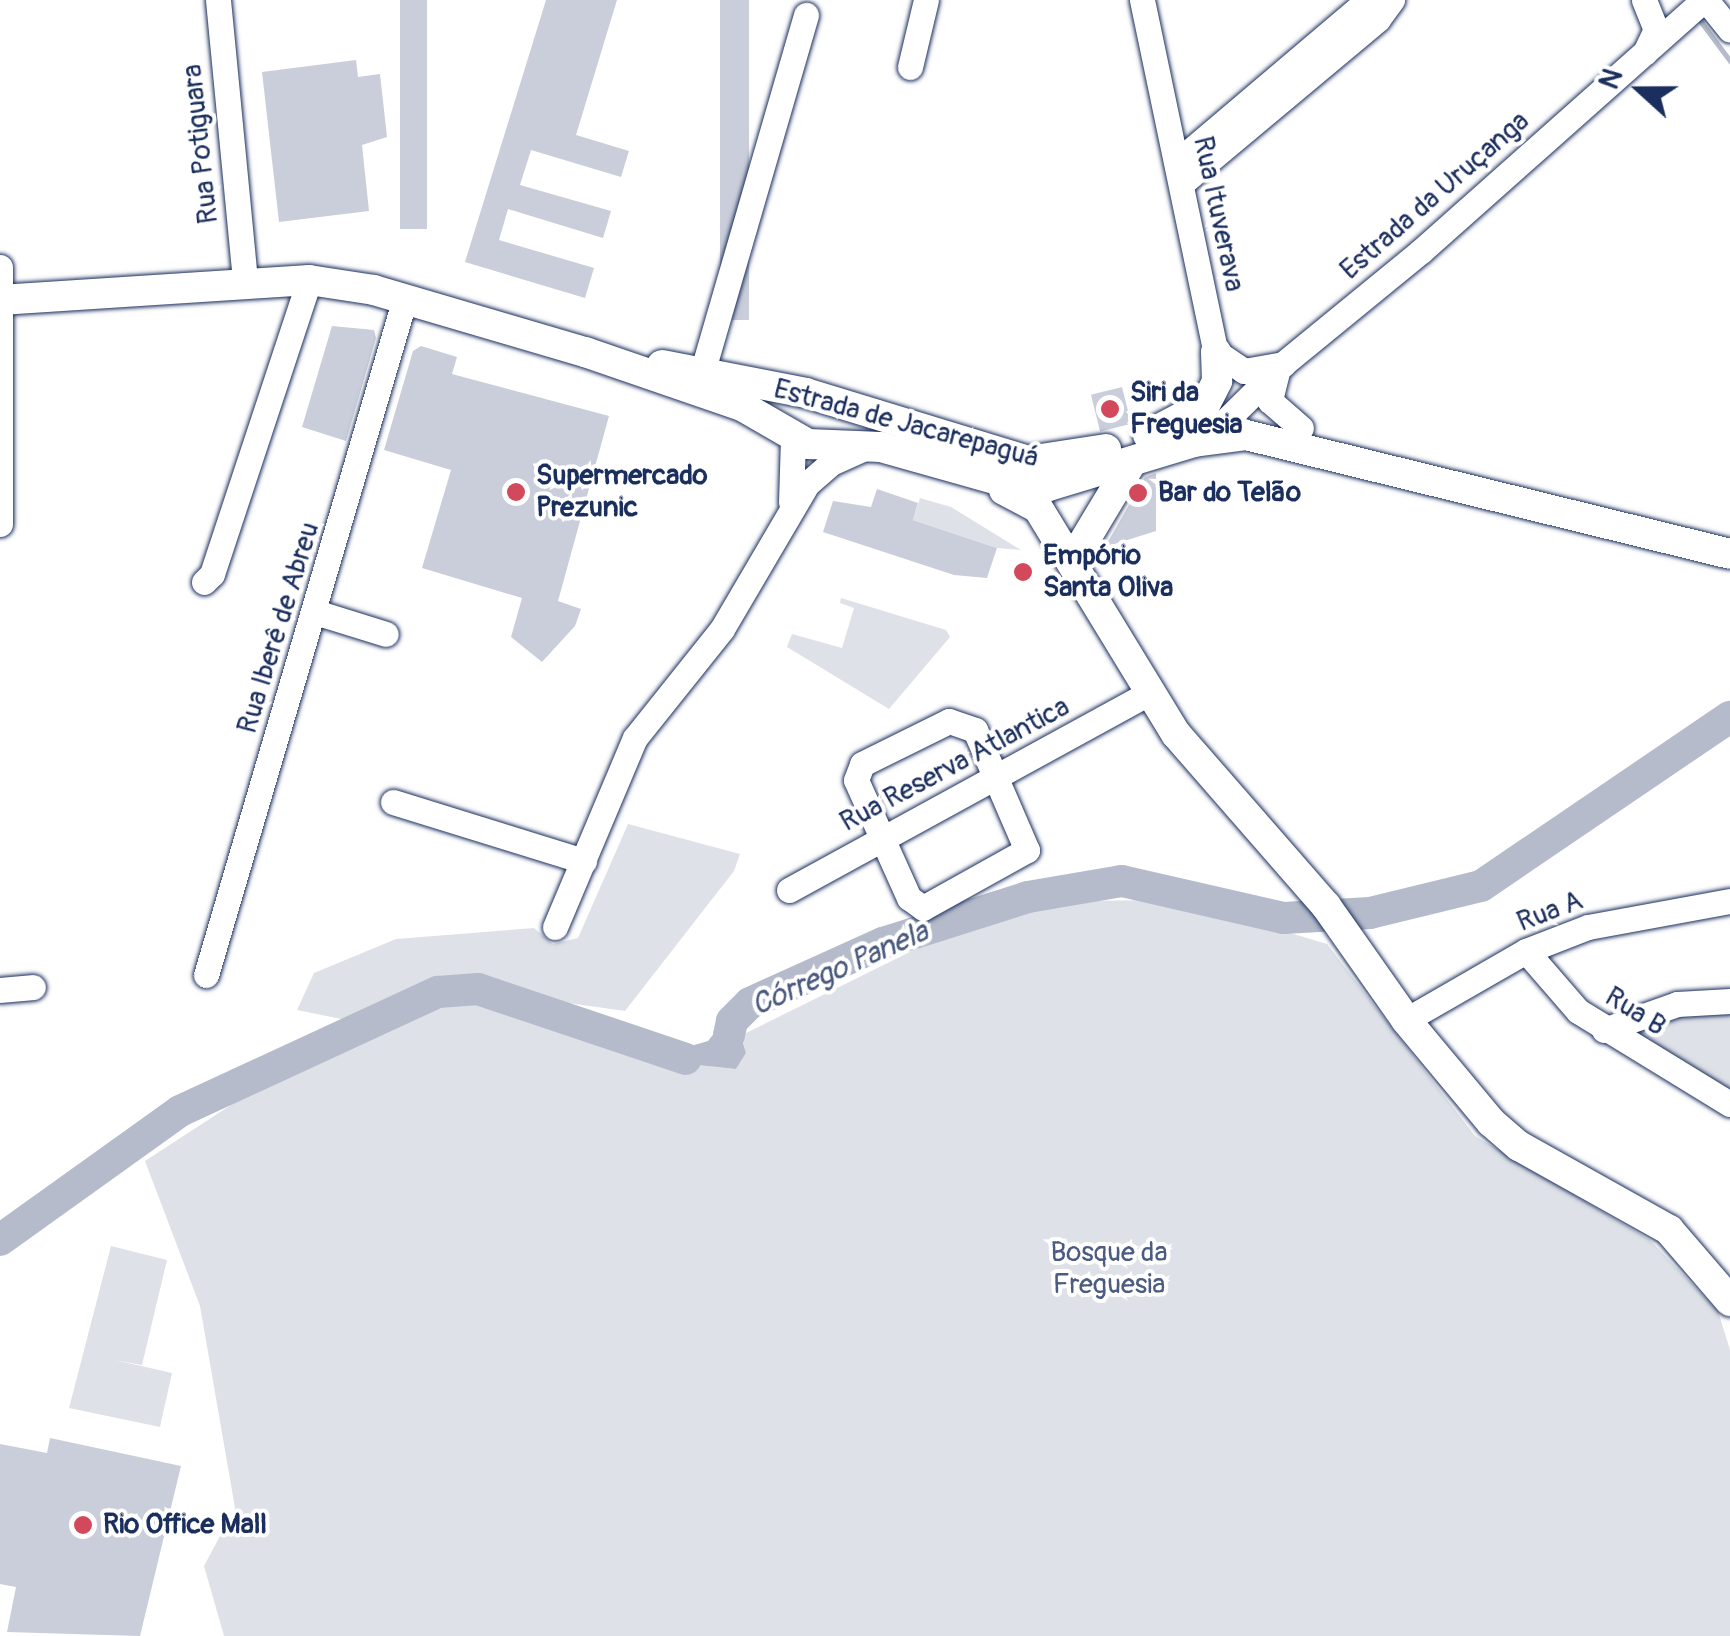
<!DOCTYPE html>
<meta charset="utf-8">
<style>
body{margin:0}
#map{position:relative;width:1730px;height:1636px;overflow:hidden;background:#fff;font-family:Pangolin,sans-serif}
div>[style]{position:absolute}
.green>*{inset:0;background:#dee1e7}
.water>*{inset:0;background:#b5bbca}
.stream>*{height:5px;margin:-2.5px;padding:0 2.5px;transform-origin:2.5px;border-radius:2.5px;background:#b5bbca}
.river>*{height:32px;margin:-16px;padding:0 16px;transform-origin:16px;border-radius:16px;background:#b5bbca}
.building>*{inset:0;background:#caceda;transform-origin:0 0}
.roads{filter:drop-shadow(0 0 2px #1b2f5e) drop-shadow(0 0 2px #1b2f5e)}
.minor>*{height:25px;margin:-12.5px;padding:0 12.5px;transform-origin:12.5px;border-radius:12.5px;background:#fff}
.major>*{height:30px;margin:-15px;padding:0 15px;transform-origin:15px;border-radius:15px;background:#fff}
.dots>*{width:28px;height:28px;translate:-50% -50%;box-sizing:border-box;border:5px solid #fff;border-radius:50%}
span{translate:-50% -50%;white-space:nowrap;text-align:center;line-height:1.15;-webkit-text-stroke:8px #fff;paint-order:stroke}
.street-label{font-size:28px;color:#1b2f5e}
.poi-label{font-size:28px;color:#1b2f5e;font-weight:700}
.left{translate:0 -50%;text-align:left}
.park-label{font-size:28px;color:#4c5c80}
.water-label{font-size:30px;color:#49597e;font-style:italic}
.north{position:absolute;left:1590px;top:40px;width:100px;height:100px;-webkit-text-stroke:8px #fff;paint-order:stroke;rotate:291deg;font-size:28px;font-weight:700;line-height:40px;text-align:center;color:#1b2f5e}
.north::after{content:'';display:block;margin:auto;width:35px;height:45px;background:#1b2f5e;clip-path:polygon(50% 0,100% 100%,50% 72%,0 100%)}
</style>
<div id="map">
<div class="green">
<i style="clip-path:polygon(920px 498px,951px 507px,1021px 550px,997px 548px,913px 520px)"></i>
<i style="clip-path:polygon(841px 598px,946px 630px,950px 637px,889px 709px,787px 647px,792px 634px,842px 648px,854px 608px,840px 603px)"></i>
<i style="clip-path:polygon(628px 824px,740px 854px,734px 871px,625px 1011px,526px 997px,420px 1000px,346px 1020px,297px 1010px,314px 973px,396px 939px,534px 928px,553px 944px,578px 938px)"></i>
<i style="clip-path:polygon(1179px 900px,1327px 944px,1475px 1136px,1650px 1240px,1718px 1311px,1730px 1350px,1730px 1636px,224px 1636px,204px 1566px,235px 1508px,200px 1306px,145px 1161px,280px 1073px,456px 1002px,510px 1002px,650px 1060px,736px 1069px,746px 1053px,738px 1037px,936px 939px,1056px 901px)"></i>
<i style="clip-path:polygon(1730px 1004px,1730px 1095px,1635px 1035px,1637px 1023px)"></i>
<i style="clip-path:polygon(111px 1246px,167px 1260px,142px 1365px,115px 1360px,172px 1373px,160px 1427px,69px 1408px)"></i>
</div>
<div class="water">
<i style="clip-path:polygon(750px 1003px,736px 1022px,746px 1053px,736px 1069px,650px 1060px,642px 1045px,677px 1050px,708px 1041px,731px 1012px)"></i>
</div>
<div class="stream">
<i style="left:1698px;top:18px;width:54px;rotate:53.3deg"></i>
</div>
<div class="river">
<i style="left:729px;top:1035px;width:14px;rotate:-78deg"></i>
<i style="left:732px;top:1021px;width:25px;rotate:-45deg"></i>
<i style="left:750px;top:1003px;width:146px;rotate:-24.3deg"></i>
<i style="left:883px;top:943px;width:152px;rotate:-17.6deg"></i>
<i style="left:1028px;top:897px;width:95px;rotate:-9.7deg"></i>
<i style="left:1122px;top:881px;width:166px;rotate:12.9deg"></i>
<i style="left:1284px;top:918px;width:86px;rotate:-3.3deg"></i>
<i style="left:1370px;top:913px;width:114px;rotate:-13.7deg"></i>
<i style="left:1481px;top:886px;width:301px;rotate:-34.2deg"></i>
<i style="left:0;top:1240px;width:221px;rotate:-35.6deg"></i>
<i style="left:180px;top:1111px;width:284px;rotate:-24.8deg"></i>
<i style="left:438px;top:992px;width:40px;rotate:-4.3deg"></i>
<i style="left:478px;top:989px;width:219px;rotate:18.6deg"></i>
</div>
<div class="building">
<i style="left:400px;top:0;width:27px;height:229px"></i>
<i style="clip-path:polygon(546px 0,617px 0,576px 135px,629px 151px,621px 177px,531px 150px,520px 185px,611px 211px,603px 238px,508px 209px,499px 240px,594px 268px,585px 298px,465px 262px)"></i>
<i style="left:720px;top:0;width:29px;height:320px"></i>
<i style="clip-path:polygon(356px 60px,358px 77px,380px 74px,387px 137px,362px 145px,369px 211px,279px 222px,262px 72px)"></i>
<i style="clip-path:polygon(332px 326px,374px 330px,376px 338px,346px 441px,302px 427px)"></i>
<i style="clip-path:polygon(421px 346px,457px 357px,452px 374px,609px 416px,558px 601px,581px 609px,575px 626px,542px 662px,511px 637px,522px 598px,422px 568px,451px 470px,384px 450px,413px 351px)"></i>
<i style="left:1122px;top:387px;width:38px;height:32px;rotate:76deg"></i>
<i style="clip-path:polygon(1156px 473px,1156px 531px,1105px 547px,1145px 477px)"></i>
<i style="clip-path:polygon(877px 489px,918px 503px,913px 520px,997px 548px,987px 578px,954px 575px,823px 532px,833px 501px,871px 507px)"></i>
<i style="clip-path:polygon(50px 1438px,181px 1466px,140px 1636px,7px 1632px,16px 1587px,0 1584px,0 1444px,47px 1453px)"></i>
</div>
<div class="roads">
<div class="minor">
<i style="left:218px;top:0;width:282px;rotate:84.5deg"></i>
<i style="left:1142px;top:0;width:380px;rotate:78.2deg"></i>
<i style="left:1644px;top:0;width:31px;rotate:68deg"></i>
<i style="left:1656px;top:29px;width:26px;rotate:115deg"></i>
<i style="left:1706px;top:0;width:38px;rotate:51deg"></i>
<i style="left:910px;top:67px;width:69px;rotate:-76.6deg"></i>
<i style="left:1177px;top:162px;width:250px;rotate:-40.3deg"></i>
<i style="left:1181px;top:184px;width:257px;rotate:-39.9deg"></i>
<i style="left:1378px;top:19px;width:24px;rotate:-54deg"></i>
<i style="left:0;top:267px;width:257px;rotate:90deg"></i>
<i style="left:1216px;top:352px;width:34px;rotate:34deg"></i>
<i style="left:1244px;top:371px;width:40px;rotate:-10deg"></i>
<i style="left:1277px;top:372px;width:30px;rotate:104deg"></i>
<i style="left:1270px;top:401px;width:41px;rotate:41.1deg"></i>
<i style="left:702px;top:373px;width:373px;rotate:-73.8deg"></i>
<i style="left:1207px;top:439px;width:107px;rotate:-44.6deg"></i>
<i style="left:1283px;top:364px;width:178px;rotate:-39.3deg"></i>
<i style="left:1421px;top:251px;width:378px;rotate:-41.6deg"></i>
<i style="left:791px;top:502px;width:64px;rotate:-88.2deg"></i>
<i style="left:204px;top:582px;width:11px;rotate:-45deg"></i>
<i style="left:212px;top:574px;width:310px;rotate:-71.7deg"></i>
<i style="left:315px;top:612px;width:74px;rotate:17.2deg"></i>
<i style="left:949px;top:721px;width:28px;rotate:19deg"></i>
<i style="left:975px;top:730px;width:131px;rotate:66.6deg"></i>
<i style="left:1027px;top:850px;width:119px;rotate:150.9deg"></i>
<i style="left:923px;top:908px;width:17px;rotate:-144deg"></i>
<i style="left:909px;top:898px;width:129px;rotate:-114.2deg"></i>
<i style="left:856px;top:780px;width:17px;rotate:-69deg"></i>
<i style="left:862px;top:764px;width:97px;rotate:-26.3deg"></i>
<i style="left:393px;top:802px;width:200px;rotate:17.2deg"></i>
<i style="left:789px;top:890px;width:410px;rotate:-28.7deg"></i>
<i style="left:555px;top:927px;width:205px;rotate:-67.1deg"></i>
<i style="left:635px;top:738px;width:139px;rotate:-51.4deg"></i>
<i style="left:722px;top:629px;width:168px;rotate:-59.6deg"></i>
<i style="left:807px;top:484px;width:32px;rotate:-41deg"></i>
<i style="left:831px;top:463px;width:39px;rotate:-24deg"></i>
<i style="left:1526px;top:951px;width:79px;rotate:49.1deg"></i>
<i style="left:1578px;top:1011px;width:178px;rotate:31.5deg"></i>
<i style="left:206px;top:975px;width:706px;rotate:-73.62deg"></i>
<i style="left:0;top:990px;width:33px;rotate:-5deg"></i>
<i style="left:1406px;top:1020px;width:138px;rotate:-29.9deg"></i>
<i style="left:1526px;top:951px;width:66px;rotate:-21.2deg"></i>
<i style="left:1588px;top:927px;width:144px;rotate:-10.4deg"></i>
<i style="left:1604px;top:1030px;width:77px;rotate:-19.6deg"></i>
<i style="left:1677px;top:1004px;width:53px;rotate:-3.2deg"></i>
</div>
<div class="major">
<i style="left:0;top:300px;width:310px;rotate:-3.7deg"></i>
<i style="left:309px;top:280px;width:66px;rotate:8.7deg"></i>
<i style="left:374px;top:290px;width:220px;rotate:16.4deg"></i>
<i style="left:585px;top:352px;width:166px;rotate:19deg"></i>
<i style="left:742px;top:406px;width:76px;rotate:29.9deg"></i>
<i style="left:808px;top:444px;width:73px;rotate:2.4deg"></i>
<i style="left:881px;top:447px;width:132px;rotate:15.8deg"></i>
<i style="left:1008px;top:483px;width:41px;rotate:4.2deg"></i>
<i style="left:1049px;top:486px;width:152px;rotate:-16.9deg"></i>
<i style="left:1194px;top:442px;width:52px;rotate:-7.7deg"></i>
<i style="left:1246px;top:435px;width:498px;rotate:13.8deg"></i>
<i style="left:662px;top:365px;width:147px;rotate:11deg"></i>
<i style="left:806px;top:393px;width:232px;rotate:17deg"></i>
<i style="left:1028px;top:461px;width:79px;rotate:-8.7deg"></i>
<i style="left:1148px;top:435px;width:64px;rotate:-27.8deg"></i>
<i style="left:1205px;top:405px;width:27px;rotate:-63deg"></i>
<i style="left:1217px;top:381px;width:29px;rotate:-92deg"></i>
<i style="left:1004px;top:490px;width:38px;rotate:28deg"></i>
<i style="left:1038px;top:508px;width:265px;rotate:58.6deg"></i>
<i style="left:1176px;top:734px;width:228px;rotate:48.9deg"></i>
<i style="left:1326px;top:906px;width:139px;rotate:54.9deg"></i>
<i style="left:1406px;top:1020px;width:133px;rotate:50.2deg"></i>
<i style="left:1491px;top:1122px;width:37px;rotate:41deg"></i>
<i style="left:1519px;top:1146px;width:172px;rotate:29.2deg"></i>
<i style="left:1669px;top:1230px;width:94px;rotate:49.3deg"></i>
<i style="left:1080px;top:548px;width:99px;rotate:-59deg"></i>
</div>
</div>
<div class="dots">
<i style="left:1110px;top:409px;background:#d1495b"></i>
<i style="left:516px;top:492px;background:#d1495b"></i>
<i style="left:1138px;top:493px;background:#d1495b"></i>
<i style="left:1023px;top:572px;background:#d1495b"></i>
<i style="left:83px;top:1525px;background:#d1495b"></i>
</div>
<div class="street-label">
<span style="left:201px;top:144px;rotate:-96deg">Rua Potiguara</span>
<span style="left:1435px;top:196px;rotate:-41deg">Estrada da Uruçanga</span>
<span style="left:1218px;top:214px;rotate:78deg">Rua Ituverava</span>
<span style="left:906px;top:424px;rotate:15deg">Estrada de Jacarepaguá</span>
<span style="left:279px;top:628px;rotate:-73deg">Rua Iberê de Abreu</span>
<span style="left:955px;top:765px;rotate:-28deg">Rua Reserva Atlantica</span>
<span style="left:1550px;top:912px;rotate:-21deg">Rua A</span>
<span style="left:1635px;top:1012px;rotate:32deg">Rua B</span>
</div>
<div class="poi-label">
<span class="left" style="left:1130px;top:409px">Siri da<br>Freguesia</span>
<span class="left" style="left:536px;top:492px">Supermercado<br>Prezunic</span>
<span class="left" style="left:1158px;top:493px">Bar do Telão</span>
<span class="left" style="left:1043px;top:572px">Empório<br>Santa Oliva</span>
<span class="left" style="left:103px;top:1525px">Rio Office Mall</span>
</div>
<div class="park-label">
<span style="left:1109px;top:1269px">Bosque da<br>Freguesia</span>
</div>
<div class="water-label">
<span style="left:840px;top:969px;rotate:-24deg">Córrego Panela</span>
</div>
<div class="north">N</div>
</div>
